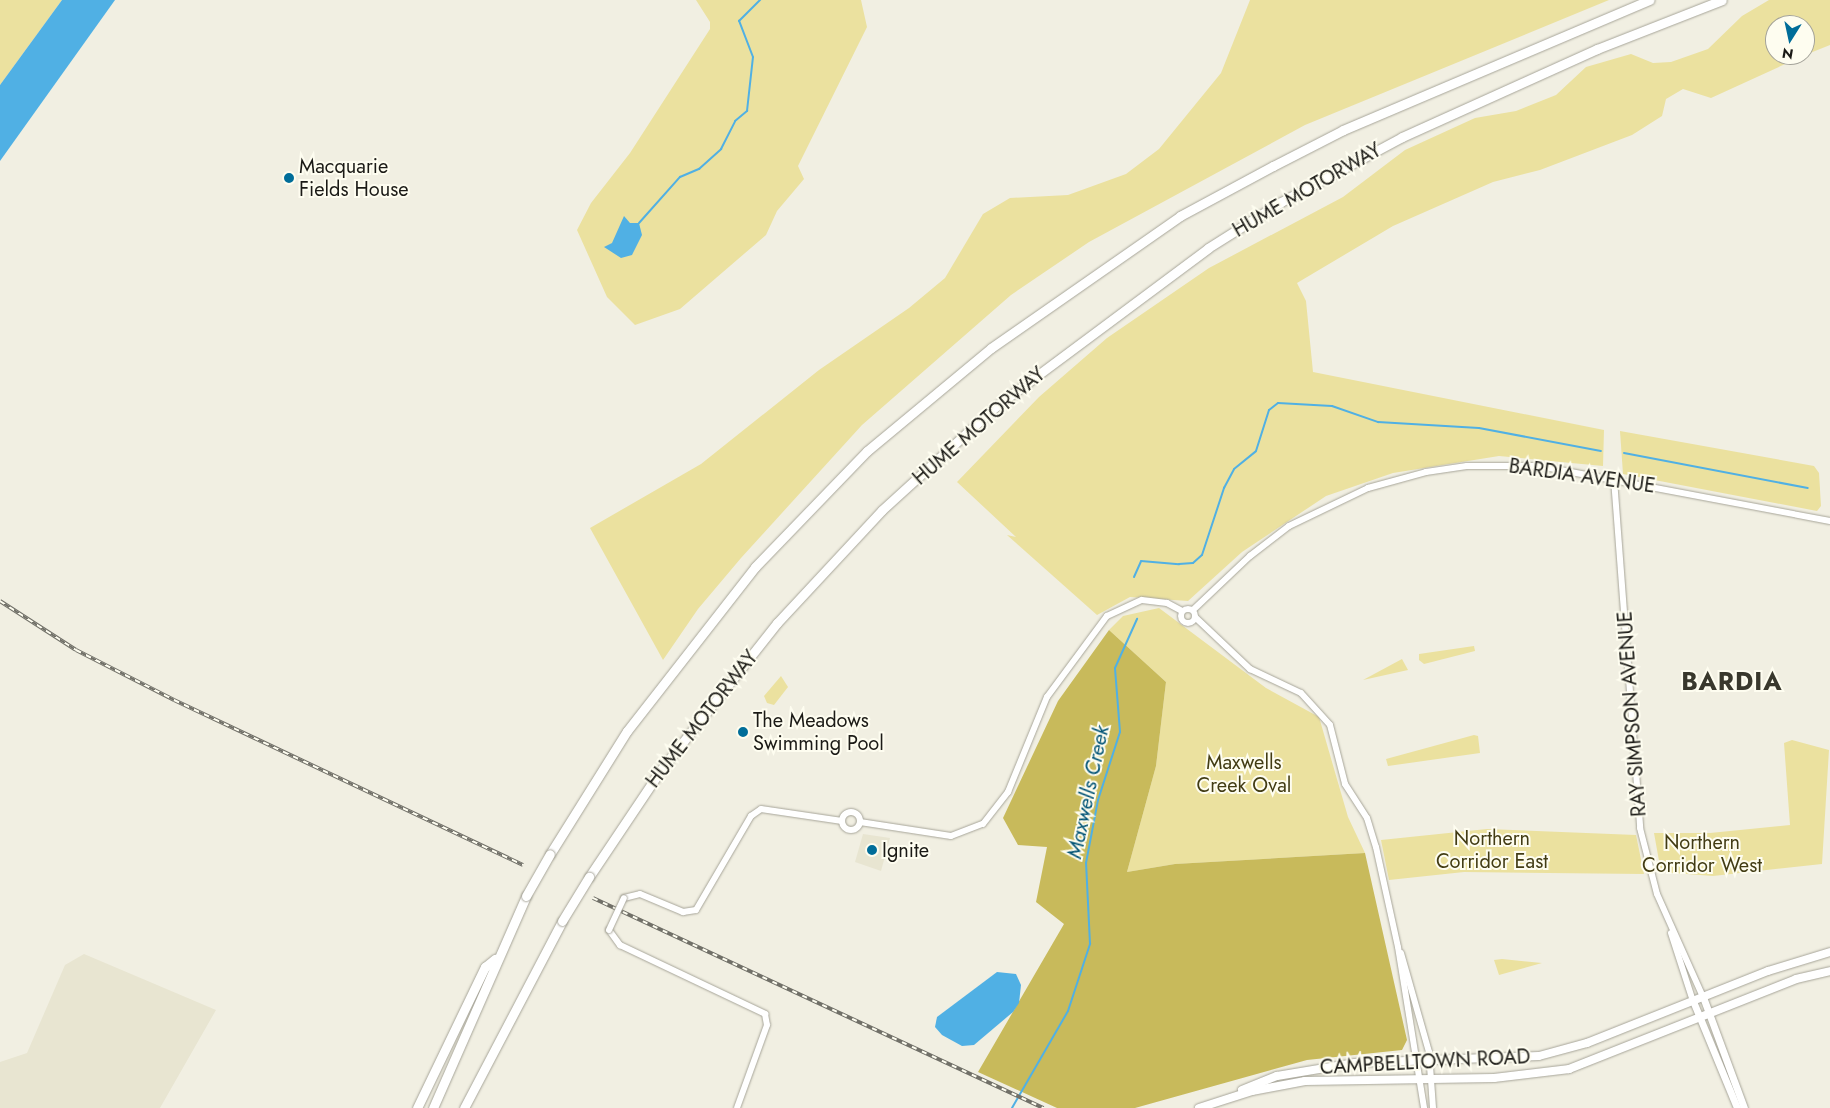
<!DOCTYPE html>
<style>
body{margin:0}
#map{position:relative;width:1830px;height:1108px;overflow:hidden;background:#f1efe2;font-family:Jost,sans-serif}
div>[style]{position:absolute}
.built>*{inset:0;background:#e8e5d1}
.green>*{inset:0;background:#ebe19f}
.forest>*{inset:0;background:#c8ba5b}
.water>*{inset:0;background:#50b0e4}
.stream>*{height:2px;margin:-1px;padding:0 1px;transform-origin:1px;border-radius:1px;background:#50b0e4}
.roads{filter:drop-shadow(0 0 1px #a7a599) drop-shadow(0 0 1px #a7a599)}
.tertiary>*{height:6px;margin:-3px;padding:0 3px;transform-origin:3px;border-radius:3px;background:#fff}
.tertiary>.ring{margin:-3px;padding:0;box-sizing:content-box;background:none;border:6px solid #fff;border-radius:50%}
.secondary>*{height:7px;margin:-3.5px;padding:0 3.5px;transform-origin:3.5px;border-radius:3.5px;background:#fff}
.primary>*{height:8px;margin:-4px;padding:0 4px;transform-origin:4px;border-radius:4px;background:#fff}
.motorway>*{height:9px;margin:-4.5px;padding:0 4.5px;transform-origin:4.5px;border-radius:4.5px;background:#fff}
.rail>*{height:4px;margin-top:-2px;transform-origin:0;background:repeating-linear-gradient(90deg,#fefdf0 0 5.5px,#717068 0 11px);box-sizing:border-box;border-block:1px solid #717068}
.bridges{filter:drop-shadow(0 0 1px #a7a599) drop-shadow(0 0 1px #a7a599)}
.tertiary-bridge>*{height:6px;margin:-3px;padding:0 3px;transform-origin:3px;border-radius:3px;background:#fff}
.motorway-bridge>*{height:9px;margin:-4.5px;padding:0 4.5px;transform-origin:4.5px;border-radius:4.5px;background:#fff}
.dots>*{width:14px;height:14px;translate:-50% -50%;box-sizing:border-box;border:2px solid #fefdf0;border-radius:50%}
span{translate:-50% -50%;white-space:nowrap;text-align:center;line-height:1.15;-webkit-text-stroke:4px #fefdf0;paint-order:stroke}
.poi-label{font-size:20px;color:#1b1a16}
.left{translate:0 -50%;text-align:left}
.street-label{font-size:20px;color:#1b1a16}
.park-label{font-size:20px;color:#423c14}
.water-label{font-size:21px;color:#015375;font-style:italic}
.district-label{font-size:25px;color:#39382d;font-weight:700;letter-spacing:1px}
.north{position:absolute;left:1765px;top:15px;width:50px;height:50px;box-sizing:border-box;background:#fefdf0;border:1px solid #a3a299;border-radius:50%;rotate:190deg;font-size:14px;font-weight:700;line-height:20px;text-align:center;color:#1b1a16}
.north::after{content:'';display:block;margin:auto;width:18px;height:22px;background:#006d99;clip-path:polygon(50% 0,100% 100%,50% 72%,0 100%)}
</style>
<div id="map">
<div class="built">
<i style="clip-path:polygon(863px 834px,890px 838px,881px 871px,855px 862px)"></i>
<i style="clip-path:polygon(84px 954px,216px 1010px,160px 1108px,0 1108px,0 1062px,27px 1053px,65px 965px)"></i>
</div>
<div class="green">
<i style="clip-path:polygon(0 0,62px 0,0 85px)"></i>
<i style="clip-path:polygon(696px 0,861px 0,867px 27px,798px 166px,804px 179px,777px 211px,766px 235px,680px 309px,635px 325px,607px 297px,577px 230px,591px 203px,630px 153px,710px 29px,710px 22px)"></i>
<i style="clip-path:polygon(1250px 0,1609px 0,1305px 125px,1089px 242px,1011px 295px,862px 425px,741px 558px,698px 609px,663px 660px,590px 528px,701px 464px,819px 370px,909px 308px,945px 278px,983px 214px,1010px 198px,1068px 195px,1126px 174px,1159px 149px,1221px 73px)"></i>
<i style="clip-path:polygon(1769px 0,1830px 0,1830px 45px,1805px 55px,1805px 25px,1775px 25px,1775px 55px,1805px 55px,1711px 98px,1683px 89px,1666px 99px,1662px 116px,1632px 135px,1540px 170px,1493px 182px,1393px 226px,1297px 283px,1306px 301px,1313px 372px,1604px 430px,1603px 466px,1499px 456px,1393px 473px,1326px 496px,1242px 552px,1188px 601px,1130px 597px,1097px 615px,1007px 535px,1016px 537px,957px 482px,1039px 397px,1107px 338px,1209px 268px,1343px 197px,1405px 150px,1475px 118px,1516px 111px,1556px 95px,1586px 67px,1631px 54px,1653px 63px,1671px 62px,1708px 49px,1742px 16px)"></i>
<i style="clip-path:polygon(1620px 431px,1814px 466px,1819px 473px,1821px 506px,1817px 511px,1623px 474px)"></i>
<i style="clip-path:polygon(1159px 608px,1266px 688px,1319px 717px,1348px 817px,1365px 853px,1175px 864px,1127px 872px,1156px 766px,1166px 682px,1109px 630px,1123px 616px)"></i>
<i style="clip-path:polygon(1474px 646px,1475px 651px,1424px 664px,1419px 660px,1419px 654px)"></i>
<i style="clip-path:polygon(1402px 659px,1408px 670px,1363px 680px)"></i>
<i style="clip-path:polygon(781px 676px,788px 687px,774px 705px,767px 703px,764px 696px)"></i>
<i style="clip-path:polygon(1474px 735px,1478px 736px,1480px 753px,1388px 766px,1386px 759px)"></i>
<i style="clip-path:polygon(1792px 740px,1829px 750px,1822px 864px,1713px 876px,1661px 872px,1654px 833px,1710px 833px,1790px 825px,1784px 743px)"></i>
<i style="clip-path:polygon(1487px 829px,1636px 835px,1644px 874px,1464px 872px,1389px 880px,1381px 840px)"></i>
<i style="clip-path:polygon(1502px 959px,1542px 963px,1499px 975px,1494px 960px)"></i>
</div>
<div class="forest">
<i style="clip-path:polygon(1109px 630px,1166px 682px,1156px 766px,1127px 872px,1175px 864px,1365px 853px,1407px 1040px,1402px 1050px,1307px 1060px,1135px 1108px,1057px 1108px,978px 1072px,1064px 924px,1036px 902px,1047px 847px,1018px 845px,1003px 818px,1058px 701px)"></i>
</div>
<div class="water">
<i style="clip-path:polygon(62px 0,115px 0,0 161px,0 85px)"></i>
<i style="clip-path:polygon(624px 216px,630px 223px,639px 223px,642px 235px,632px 255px,621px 258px,604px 247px,612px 243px)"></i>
<i style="clip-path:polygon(997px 972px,1016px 974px,1021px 985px,1019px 1003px,1013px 1012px,974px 1045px,962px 1046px,942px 1035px,935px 1027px,937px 1017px)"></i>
</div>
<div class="stream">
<i style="left:639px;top:223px;width:62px;rotate:-48.3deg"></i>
<i style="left:680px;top:177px;width:21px;rotate:-23deg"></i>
<i style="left:699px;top:169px;width:30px;rotate:-42deg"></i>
<i style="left:721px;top:149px;width:31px;rotate:-63deg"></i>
<i style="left:735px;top:121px;width:16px;rotate:-40deg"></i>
<i style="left:747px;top:111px;width:54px;rotate:-83.7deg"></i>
<i style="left:753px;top:57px;width:39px;rotate:-111deg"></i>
<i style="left:739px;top:21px;width:30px;rotate:-45deg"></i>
<i style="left:1624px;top:453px;width:187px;rotate:10.8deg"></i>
<i style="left:1134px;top:577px;width:17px;rotate:-66deg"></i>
<i style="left:1141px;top:561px;width:38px;rotate:5deg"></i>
<i style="left:1179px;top:564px;width:14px;rotate:-4deg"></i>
<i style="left:1193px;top:563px;width:12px;rotate:-42deg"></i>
<i style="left:1202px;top:555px;width:71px;rotate:-71.8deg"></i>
<i style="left:1224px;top:488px;width:21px;rotate:-62deg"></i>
<i style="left:1234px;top:469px;width:28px;rotate:-39deg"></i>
<i style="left:1256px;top:451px;width:43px;rotate:-72.4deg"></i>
<i style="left:1269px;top:410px;width:11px;rotate:-38deg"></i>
<i style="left:1278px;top:403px;width:54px;rotate:3.2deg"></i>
<i style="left:1332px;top:406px;width:49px;rotate:19.2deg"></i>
<i style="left:1378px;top:422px;width:101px;rotate:3.4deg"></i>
<i style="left:1479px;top:428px;width:124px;rotate:10.7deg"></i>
<i style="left:1012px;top:1108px;width:112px;rotate:-60deg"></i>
<i style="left:1068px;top:1011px;width:71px;rotate:-71.8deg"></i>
<i style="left:1090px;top:944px;width:81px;rotate:-92.8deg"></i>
<i style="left:1086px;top:863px;width:64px;rotate:-79.2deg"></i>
<i style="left:1098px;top:800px;width:71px;rotate:-72.1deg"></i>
<i style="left:1120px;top:732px;width:64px;rotate:-94.5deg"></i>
<i style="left:1115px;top:668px;width:54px;rotate:-65.8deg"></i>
</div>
<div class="roads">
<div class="tertiary">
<i style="left:1614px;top:479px;width:350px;rotate:85.7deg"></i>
<i style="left:1640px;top:828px;width:68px;rotate:75.6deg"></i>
<i style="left:1657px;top:894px;width:113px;rotate:65.9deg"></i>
<i class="ring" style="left:1181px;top:609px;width:8px;height:8px"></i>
<i style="left:1193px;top:610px;width:79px;rotate:-43.5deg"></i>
<i style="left:1250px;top:556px;width:49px;rotate:-37.6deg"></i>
<i style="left:1289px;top:526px;width:88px;rotate:-25.7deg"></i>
<i style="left:1368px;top:488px;width:60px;rotate:-15.4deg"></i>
<i style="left:1426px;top:472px;width:41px;rotate:-8.3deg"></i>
<i style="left:1467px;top:466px;width:72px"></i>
<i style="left:1539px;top:466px;width:296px;rotate:10.7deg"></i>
<i style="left:1195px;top:617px;width:76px;rotate:43.4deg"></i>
<i style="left:1250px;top:669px;width:56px;rotate:25.2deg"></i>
<i style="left:1301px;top:693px;width:43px;rotate:47.8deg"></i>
<i style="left:1330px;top:725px;width:61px;rotate:75.7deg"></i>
<i style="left:1345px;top:784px;width:40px;rotate:57.1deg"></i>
<i style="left:1367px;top:818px;width:30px;rotate:73deg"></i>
<i style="left:1376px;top:847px;width:102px;rotate:77.6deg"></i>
<i style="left:1398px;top:947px;width:163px;rotate:80.8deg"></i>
<i class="ring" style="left:842px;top:812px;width:12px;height:12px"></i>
<i style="left:860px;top:822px;width:92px;rotate:8.7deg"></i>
<i style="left:951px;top:836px;width:34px;rotate:-21deg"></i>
<i style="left:983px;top:824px;width:41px;rotate:-52deg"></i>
<i style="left:1008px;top:792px;width:103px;rotate:-67.7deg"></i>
<i style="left:1047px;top:697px;width:101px;rotate:-53.5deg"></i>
<i style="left:1107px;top:616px;width:38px;rotate:-25deg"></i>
<i style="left:1142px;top:600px;width:25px;rotate:7deg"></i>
<i style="left:1167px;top:603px;width:17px;rotate:28deg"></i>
<i style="left:624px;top:898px;width:16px;rotate:-14deg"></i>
<i style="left:640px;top:894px;width:47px;rotate:22.7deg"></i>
<i style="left:683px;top:912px;width:13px;rotate:-9deg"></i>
<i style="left:696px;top:910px;width:109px;rotate:-59.7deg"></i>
<i style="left:751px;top:816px;width:12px;rotate:-35deg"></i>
<i style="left:761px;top:809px;width:82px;rotate:8.4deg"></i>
<i style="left:609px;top:930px;width:19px;rotate:54deg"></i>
<i style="left:620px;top:945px;width:161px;rotate:25.4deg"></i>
<i style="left:765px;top:1014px;width:11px;rotate:80deg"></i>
<i style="left:767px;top:1025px;width:88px;rotate:109.9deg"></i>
<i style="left:1671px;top:933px;width:71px;rotate:72.1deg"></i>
<i style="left:1401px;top:953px;width:103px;rotate:74.2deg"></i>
<i style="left:1429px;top:1052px;width:56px;rotate:85.9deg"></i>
</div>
<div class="secondary">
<i style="left:1703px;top:997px;width:118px;rotate:69.7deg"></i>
<i style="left:1693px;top:1001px;width:116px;rotate:67.6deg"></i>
</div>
<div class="primary">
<i style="left:1242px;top:1090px;width:38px;rotate:-22deg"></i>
<i style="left:1277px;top:1076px;width:79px;rotate:-9.5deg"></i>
<i style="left:1355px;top:1063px;width:184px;rotate:-2.2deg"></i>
<i style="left:1539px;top:1056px;width:50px;rotate:-15.2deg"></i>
<i style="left:1587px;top:1043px;width:195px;rotate:-21.7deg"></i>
<i style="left:1768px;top:971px;width:65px;rotate:-17deg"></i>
<i style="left:1199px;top:1108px;width:56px;rotate:-17.8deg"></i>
<i style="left:1252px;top:1091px;width:54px;rotate:-10.7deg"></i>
<i style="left:1305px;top:1081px;width:189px;rotate:-0.9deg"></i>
<i style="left:1494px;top:1078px;width:76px;rotate:-6.8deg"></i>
<i style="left:1569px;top:1069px;width:244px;rotate:-21.6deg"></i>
<i style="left:1796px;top:979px;width:35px;rotate:-13deg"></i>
</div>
<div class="motorway">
<i style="left:550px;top:854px;width:145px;rotate:-58deg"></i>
<i style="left:627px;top:731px;width:208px;rotate:-52deg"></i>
<i style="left:755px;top:567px;width:161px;rotate:-46deg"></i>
<i style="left:867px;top:451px;width:161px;rotate:-39.7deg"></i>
<i style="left:991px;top:348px;width:231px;rotate:-34.9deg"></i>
<i style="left:1180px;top:216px;width:106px;rotate:-28.3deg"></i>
<i style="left:1273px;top:166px;width:79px;rotate:-27.2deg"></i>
<i style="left:1343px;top:130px;width:333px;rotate:-23deg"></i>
<i style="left:589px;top:877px;width:128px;rotate:-56.2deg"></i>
<i style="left:660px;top:771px;width:189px;rotate:-51.7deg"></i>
<i style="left:777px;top:623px;width:154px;rotate:-47.1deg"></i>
<i style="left:882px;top:510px;width:153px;rotate:-42.3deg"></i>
<i style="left:995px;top:407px;width:266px;rotate:-36.7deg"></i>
<i style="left:1208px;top:248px;width:86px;rotate:-32.2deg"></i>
<i style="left:1281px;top:202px;width:137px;rotate:-28.2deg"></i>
<i style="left:1402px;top:137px;width:214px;rotate:-24.3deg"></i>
<i style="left:1597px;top:49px;width:134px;rotate:-21.4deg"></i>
<i style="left:417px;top:1108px;width:157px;rotate:-64.3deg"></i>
<i style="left:485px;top:967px;width:13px;rotate:-39deg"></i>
<i style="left:433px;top:1108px;width:232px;rotate:-66.3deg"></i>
<i style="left:464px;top:1108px;width:211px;rotate:-62.3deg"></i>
</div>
</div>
<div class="rail">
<i style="left:0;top:601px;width:90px;rotate:32.8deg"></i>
<i style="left:76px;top:650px;width:110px;rotate:27deg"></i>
<i style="left:174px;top:700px;width:386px;rotate:25.3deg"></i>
<i style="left:593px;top:898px;width:497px;rotate:25deg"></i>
</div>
<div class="bridges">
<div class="tertiary-bridge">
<i style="left:609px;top:930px;width:35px;rotate:-65deg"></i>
</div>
<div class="motorway-bridge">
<i style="left:526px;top:896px;width:48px;rotate:-60.3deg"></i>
<i style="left:562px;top:921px;width:52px;rotate:-58.5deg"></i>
</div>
</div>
<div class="dots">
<i style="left:289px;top:178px;background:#006d99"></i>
<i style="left:743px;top:732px;background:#006d99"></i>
<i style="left:872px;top:850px;background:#006d99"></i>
</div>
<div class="poi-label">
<span class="left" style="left:299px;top:178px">Macquarie<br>Fields House</span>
<span class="left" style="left:753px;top:732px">The Meadows<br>Swimming Pool</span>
<span class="left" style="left:882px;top:850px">Ignite</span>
</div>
<div class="street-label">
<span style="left:1307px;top:190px;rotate:-30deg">HUME MOTORWAY</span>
<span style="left:979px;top:426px;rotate:-41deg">HUME MOTORWAY</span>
<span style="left:1582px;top:476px;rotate:8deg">BARDIA AVENUE</span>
<span style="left:1632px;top:714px;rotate:-94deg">RAY SIMPSON AVENUE</span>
<span style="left:702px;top:719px;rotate:-52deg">HUME MOTORWAY</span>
<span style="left:1425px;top:1062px;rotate:-3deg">CAMPBELLTOWN ROAD</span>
</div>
<div class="park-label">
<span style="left:1244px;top:774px">Maxwells<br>Creek Oval</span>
<span style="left:1492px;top:850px">Northern<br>Corridor East</span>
<span style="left:1702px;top:854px">Northern<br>Corridor West</span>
</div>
<div class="water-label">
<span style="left:1088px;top:792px;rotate:-78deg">Maxwells Creek</span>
</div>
<div class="district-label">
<span style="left:1732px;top:681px">BARDIA</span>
</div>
<div class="north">N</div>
</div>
